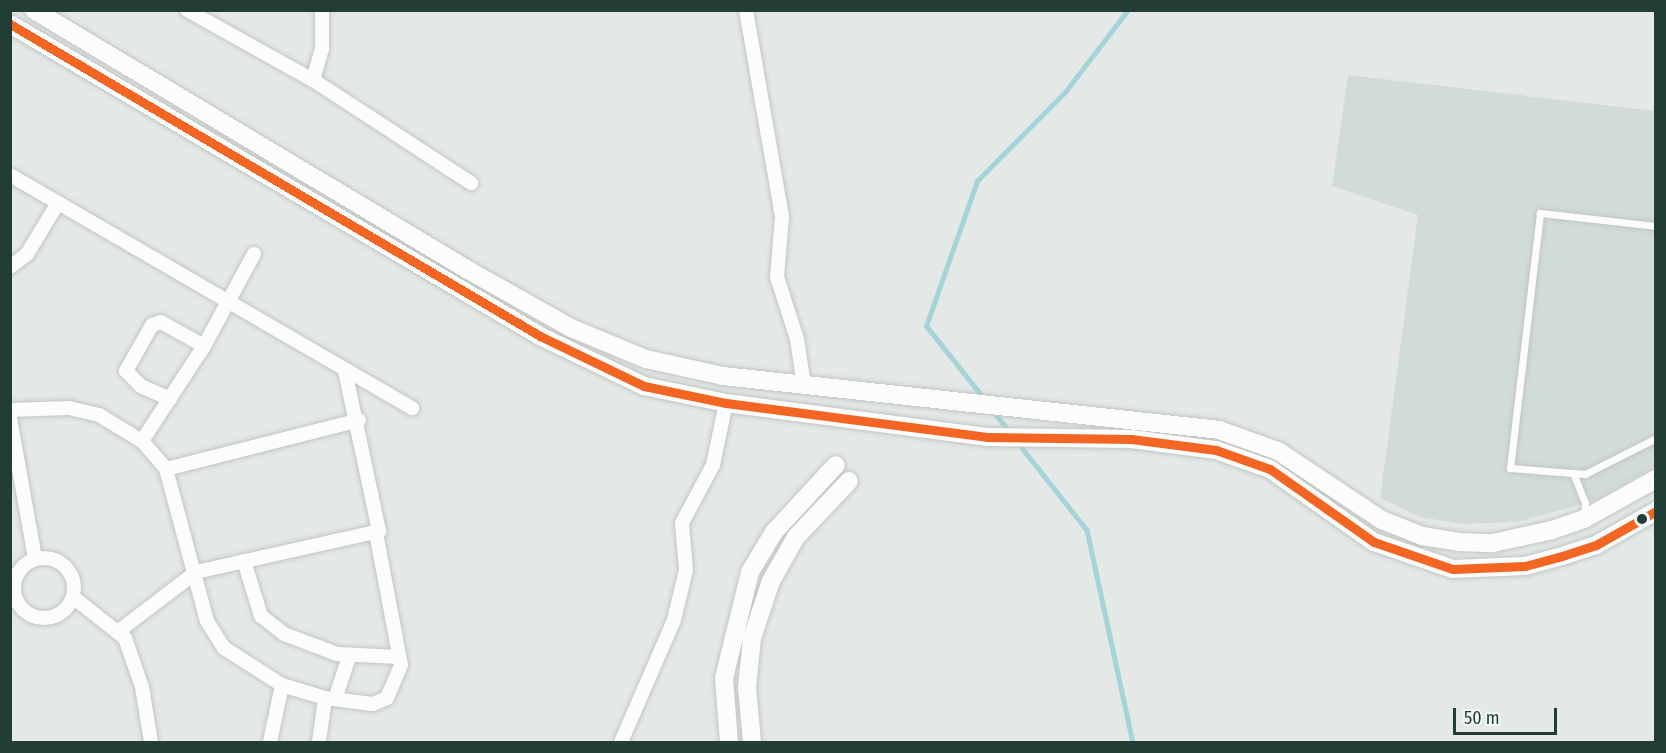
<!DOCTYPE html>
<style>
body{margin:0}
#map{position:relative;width:1666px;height:753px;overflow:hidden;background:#e4e9e7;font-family:"Fira Sans Condensed",sans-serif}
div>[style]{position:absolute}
.built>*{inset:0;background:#d1dbd7}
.stream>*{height:4.5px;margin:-2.25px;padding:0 2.25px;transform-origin:2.25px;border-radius:2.25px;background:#a4d3d8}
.roads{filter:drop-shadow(0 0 2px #c1c6c4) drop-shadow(0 0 2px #c1c6c4)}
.service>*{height:7px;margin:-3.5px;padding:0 3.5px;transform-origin:3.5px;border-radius:3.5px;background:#fbfcfb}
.minor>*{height:14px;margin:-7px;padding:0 7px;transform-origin:7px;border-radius:7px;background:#fbfcfb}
.minor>.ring{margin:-7px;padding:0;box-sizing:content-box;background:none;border:14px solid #fbfcfb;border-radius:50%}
.tertiary>*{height:18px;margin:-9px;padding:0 9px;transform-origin:9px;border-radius:9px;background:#fbfcfb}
.bus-1>*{height:9px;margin:-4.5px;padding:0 4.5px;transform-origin:4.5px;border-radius:4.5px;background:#f26522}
.dots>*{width:16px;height:16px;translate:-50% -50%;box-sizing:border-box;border:3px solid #f2f8f5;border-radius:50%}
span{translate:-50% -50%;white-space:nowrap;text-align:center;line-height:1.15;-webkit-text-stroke:6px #f2f8f5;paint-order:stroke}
.frame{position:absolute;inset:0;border:12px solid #213d35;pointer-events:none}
.scale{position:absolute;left:1453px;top:708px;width:104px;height:27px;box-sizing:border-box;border:3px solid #213d35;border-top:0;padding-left:8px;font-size:18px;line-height:21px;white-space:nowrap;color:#213d35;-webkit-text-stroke:4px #f2f8f5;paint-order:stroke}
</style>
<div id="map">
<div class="built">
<i style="clip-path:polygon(1348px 75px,1655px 111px,1655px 466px,1597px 500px,1517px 522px,1463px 524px,1420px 517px,1380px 498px,1418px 215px,1332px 186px)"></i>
</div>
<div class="stream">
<i style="left:984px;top:399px;width:93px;rotate:-128.5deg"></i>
<i style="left:926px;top:326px;width:154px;rotate:-70.6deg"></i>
<i style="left:977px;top:181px;width:125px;rotate:-45.3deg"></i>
<i style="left:1065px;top:92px;width:103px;rotate:-52.5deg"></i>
<i style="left:993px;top:411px;width:27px;rotate:51deg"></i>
<i style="left:1019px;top:444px;width:110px;rotate:51.7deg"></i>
<i style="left:1087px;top:530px;width:217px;rotate:77.8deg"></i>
</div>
<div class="roads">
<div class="service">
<i style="left:1656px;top:226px;width:117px;rotate:-173.6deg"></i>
<i style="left:1540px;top:213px;width:257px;rotate:96.7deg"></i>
<i style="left:1510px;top:468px;width:75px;rotate:4.6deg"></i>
<i style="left:1585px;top:474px;width:80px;rotate:-26.9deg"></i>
<i style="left:1573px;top:473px;width:31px;rotate:68deg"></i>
<i style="left:1585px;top:502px;width:14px;rotate:94deg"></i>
</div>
<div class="minor">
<i style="left:187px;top:10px;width:144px;rotate:29.1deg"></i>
<i style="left:313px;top:80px;width:33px;rotate:-74deg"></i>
<i style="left:322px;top:48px;width:38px;rotate:-90deg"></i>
<i style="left:746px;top:10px;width:210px;rotate:80.1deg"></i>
<i style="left:782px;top:217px;width:60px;rotate:94.8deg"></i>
<i style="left:777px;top:277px;width:65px;rotate:72.1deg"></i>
<i style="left:797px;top:339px;width:48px;rotate:81.5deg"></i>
<i style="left:313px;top:80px;width:189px;rotate:33.1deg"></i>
<i style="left:10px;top:175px;width:465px;rotate:30.1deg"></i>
<i style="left:10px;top:267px;width:21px;rotate:-37deg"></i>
<i style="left:27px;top:254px;width:60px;rotate:-58.7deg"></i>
<i style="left:170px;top:399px;width:32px;rotate:-156deg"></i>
<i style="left:141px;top:386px;width:21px;rotate:-135deg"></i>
<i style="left:126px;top:371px;width:53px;rotate:-60.5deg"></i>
<i style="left:152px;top:325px;width:9px;rotate:-18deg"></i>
<i style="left:161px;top:322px;width:49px;rotate:29.2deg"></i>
<i style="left:10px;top:410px;width:59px;rotate:-1.9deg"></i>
<i style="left:69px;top:408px;width:31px;rotate:13deg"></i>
<i style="left:99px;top:415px;width:50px;rotate:31.2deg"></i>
<i style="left:142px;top:441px;width:37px;rotate:49deg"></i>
<i style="left:166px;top:469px;width:157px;rotate:74.9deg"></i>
<i style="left:207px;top:621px;width:32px;rotate:58deg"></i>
<i style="left:224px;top:648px;width:69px;rotate:32.5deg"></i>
<i style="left:282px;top:685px;width:45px;rotate:16.8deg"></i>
<i style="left:325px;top:698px;width:48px;rotate:7.1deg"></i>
<i style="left:373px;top:704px;width:15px;rotate:-23deg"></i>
<i style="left:387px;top:698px;width:36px;rotate:-67deg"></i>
<i style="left:401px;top:665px;width:134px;rotate:-100.7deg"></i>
<i style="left:10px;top:418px;width:142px;rotate:79.9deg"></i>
<i style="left:142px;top:441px;width:113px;rotate:-56.9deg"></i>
<i style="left:204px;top:346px;width:105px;rotate:-61.5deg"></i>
<i style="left:166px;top:469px;width:199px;rotate:-14.2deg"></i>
<i class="ring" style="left:14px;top:558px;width:46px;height:46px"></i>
<i style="left:244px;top:561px;width:58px;rotate:72.8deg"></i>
<i style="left:261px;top:616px;width:29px;rotate:38deg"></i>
<i style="left:284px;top:634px;width:57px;rotate:20.7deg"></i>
<i style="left:337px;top:654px;width:62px;rotate:2.8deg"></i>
<i style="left:73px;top:597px;width:66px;rotate:38.3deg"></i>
<i style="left:125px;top:638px;width:52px;rotate:70.9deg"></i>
<i style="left:142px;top:687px;width:56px;rotate:80.7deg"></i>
<i style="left:120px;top:630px;width:96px;rotate:-37.3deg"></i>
<i style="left:196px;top:572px;width:188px;rotate:-12.6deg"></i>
<i style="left:379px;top:531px;width:164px;rotate:-102deg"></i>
<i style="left:335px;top:699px;width:47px;rotate:-71.6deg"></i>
<i style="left:270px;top:742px;width:58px;rotate:-78.1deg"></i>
<i style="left:319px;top:742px;width:44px;rotate:-82.2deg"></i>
<i style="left:621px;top:742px;width:133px;rotate:-66.5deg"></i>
<i style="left:674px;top:620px;width:51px;rotate:-76.5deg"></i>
<i style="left:686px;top:570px;width:47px;rotate:-94.9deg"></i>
<i style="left:682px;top:523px;width:66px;rotate:-61.9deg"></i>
<i style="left:713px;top:465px;width:63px;rotate:-78.2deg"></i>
</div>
<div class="tertiary">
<i style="left:34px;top:10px;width:506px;rotate:30.92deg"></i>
<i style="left:468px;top:270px;width:118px;rotate:29.4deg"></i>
<i style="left:571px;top:328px;width:81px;rotate:22.5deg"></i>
<i style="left:646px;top:359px;width:79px;rotate:12.4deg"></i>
<i style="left:723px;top:376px;width:499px;rotate:6.2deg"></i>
<i style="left:1219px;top:430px;width:63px;rotate:19.6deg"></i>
<i style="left:1278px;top:451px;width:125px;rotate:33.6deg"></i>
<i style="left:1382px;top:520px;width:43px;rotate:21.8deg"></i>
<i style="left:1422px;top:536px;width:36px;rotate:9deg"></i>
<i style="left:1458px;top:542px;width:35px;rotate:2deg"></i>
<i style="left:1493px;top:543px;width:60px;rotate:-12.4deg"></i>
<i style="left:1552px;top:530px;width:34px;rotate:-19deg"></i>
<i style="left:1584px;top:519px;width:82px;rotate:-29.1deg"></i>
<i style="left:10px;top:24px;width:615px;rotate:30.48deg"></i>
<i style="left:540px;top:336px;width:115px;rotate:25.7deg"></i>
<i style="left:644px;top:386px;width:84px;rotate:11.7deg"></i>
<i style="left:726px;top:403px;width:263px;rotate:7.4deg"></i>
<i style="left:987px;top:437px;width:144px;rotate:0.8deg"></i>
<i style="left:1131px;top:439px;width:86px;rotate:7.4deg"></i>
<i style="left:1216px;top:450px;width:57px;rotate:19.4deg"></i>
<i style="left:1270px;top:469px;width:127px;rotate:35.1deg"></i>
<i style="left:1374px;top:542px;width:83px;rotate:18.9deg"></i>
<i style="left:1453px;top:569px;width:72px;rotate:-2.4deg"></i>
<i style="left:1525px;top:566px;width:38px;rotate:-15deg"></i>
<i style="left:1562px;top:556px;width:36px;rotate:-18deg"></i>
<i style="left:1596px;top:545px;width:69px;rotate:-29.5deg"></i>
<i style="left:729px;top:742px;width:64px;rotate:-94.5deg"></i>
<i style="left:724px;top:678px;width:109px;rotate:-76.2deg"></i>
<i style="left:750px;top:572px;width:47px;rotate:-59deg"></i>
<i style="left:774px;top:532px;width:91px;rotate:-47.2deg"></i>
<i style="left:752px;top:742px;width:55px;rotate:-95.2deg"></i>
<i style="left:747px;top:687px;width:49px;rotate:-84.2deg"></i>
<i style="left:752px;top:638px;width:60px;rotate:-71.6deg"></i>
<i style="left:771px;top:581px;width:51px;rotate:-60.4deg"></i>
<i style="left:796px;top:537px;width:77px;rotate:-46.6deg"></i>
</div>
</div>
<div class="bus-1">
<i style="left:10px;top:24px;width:615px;rotate:30.48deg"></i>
<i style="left:540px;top:336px;width:115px;rotate:25.7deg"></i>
<i style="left:644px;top:386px;width:84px;rotate:11.7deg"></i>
<i style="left:726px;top:403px;width:263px;rotate:7.4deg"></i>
<i style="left:987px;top:437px;width:144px;rotate:0.8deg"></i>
<i style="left:1131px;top:439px;width:86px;rotate:7.4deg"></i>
<i style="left:1216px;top:450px;width:57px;rotate:19.4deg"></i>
<i style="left:1270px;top:469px;width:127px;rotate:35.1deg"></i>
<i style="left:1374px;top:542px;width:83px;rotate:18.9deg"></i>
<i style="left:1453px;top:569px;width:72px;rotate:-2.4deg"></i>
<i style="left:1525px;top:566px;width:38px;rotate:-15deg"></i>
<i style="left:1562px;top:556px;width:36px;rotate:-18deg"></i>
<i style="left:1596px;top:545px;width:69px;rotate:-29.5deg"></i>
</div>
<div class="dots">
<i style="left:1642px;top:519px;background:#213d35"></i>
</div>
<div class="frame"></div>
<div class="scale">50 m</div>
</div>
